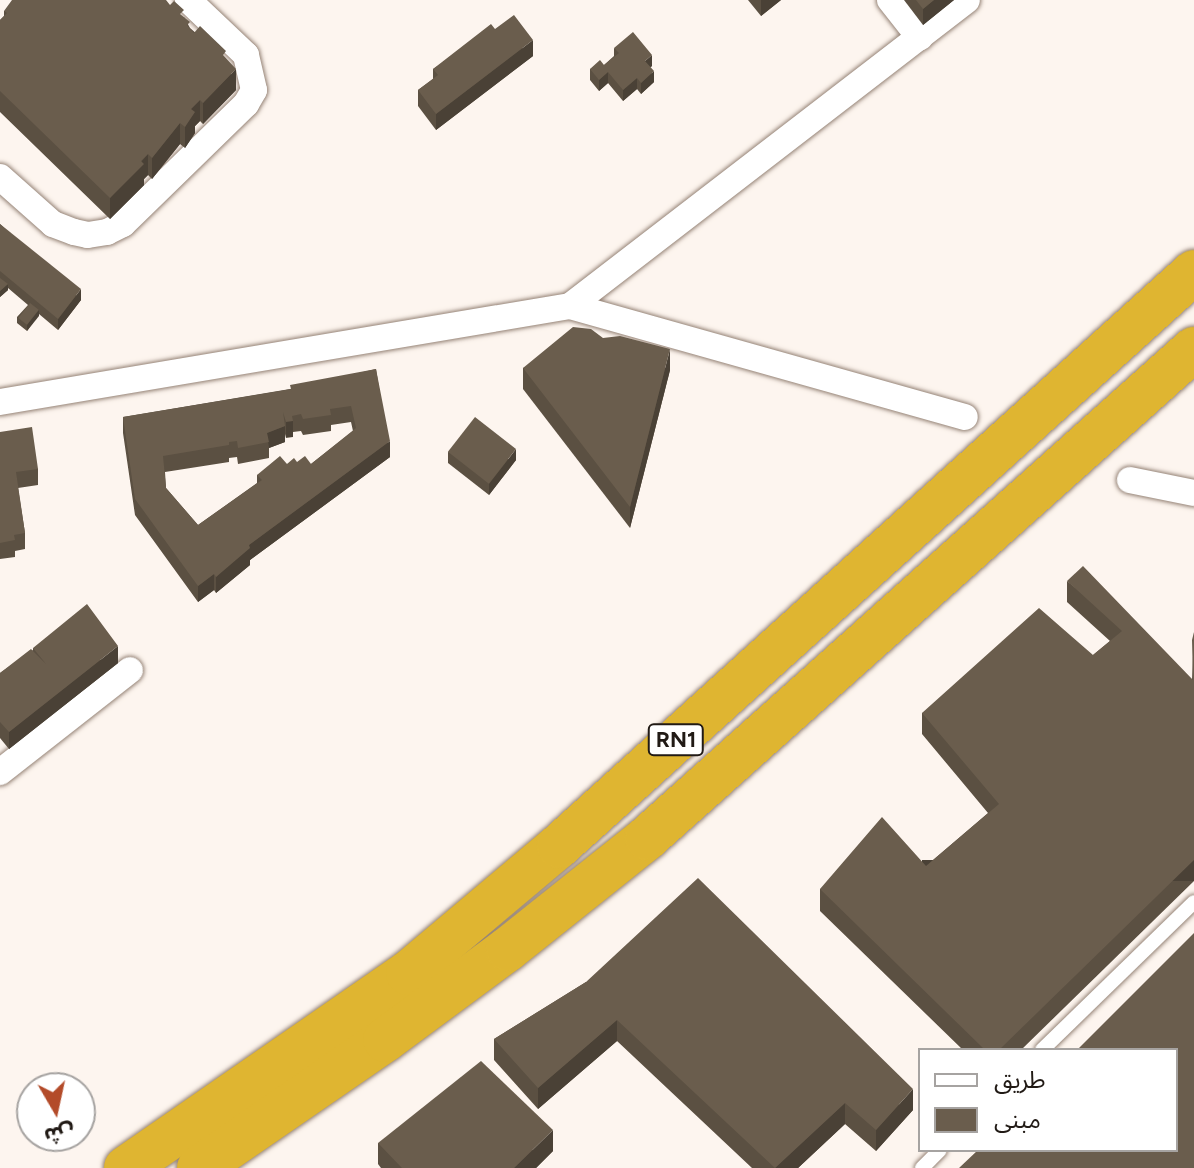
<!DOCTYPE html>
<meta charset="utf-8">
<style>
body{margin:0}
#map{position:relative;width:1194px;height:1168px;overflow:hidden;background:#fdf5ef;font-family:Figtree,"Noto Sans Arabic",sans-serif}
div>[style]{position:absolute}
.roads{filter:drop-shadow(0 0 2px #958376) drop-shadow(0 0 2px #958376)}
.lane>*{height:14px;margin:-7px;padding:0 7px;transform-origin:7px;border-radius:7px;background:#fff}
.street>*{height:26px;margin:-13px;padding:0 13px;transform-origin:13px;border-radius:13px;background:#fff}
.highway>*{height:44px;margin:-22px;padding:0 22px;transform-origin:22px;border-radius:22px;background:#dfb531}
.wall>*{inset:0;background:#5b5042}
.shaded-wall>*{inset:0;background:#4a4136;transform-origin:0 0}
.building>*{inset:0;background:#6a5d4d;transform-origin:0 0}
span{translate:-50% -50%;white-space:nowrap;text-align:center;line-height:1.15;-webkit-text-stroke:8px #fff;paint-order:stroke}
.shield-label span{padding:2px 6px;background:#fff;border:2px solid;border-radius:6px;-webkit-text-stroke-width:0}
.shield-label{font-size:22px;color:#211a15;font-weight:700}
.legend{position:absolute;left:918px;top:1048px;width:260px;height:104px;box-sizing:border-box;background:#fff;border:2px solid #a6a3a1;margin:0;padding:10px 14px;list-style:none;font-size:24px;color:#211a15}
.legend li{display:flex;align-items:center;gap:16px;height:40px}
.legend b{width:40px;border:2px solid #a6a3a1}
.north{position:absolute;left:16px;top:1072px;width:80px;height:80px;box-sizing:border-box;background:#fff;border:2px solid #a6a3a1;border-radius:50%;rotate:171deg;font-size:22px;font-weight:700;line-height:32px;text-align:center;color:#211a15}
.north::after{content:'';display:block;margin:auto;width:28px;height:36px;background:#b34b29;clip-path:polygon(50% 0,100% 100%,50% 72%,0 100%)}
</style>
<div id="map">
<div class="roads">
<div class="lane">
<i style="left:1042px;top:1050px;width:212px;rotate:-44.2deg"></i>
<i style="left:922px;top:1168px;width:25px;rotate:-45deg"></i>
</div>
<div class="street">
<i style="left:890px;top:0;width:48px;rotate:51.7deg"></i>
<i style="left:0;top:177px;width:71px;rotate:41.6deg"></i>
<i style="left:53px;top:224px;width:22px;rotate:21deg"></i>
<i style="left:74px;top:232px;width:14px;rotate:12deg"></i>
<i style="left:88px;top:235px;width:19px;rotate:-9deg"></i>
<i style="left:107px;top:232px;width:18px;rotate:-27deg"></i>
<i style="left:123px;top:224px;width:172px;rotate:-44.3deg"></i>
<i style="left:246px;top:104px;width:16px;rotate:-60deg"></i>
<i style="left:254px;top:90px;width:36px;rotate:-103deg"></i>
<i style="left:246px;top:55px;width:80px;rotate:-136.5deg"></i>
<i style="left:570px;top:306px;width:501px;rotate:-37.62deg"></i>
<i style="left:0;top:402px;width:578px;rotate:-9.56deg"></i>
<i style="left:570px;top:306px;width:410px;rotate:15.7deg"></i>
<i style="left:1130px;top:480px;width:65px;rotate:11.5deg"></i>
<i style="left:0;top:772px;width:165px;rotate:-38.1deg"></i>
</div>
<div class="highway">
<i style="left:126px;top:1168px;width:343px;rotate:-34.7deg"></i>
<i style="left:408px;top:973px;width:197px;rotate:-40.1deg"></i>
<i style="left:559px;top:846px;width:856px;rotate:-42.11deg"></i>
<i style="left:199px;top:1168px;width:226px;rotate:-34.5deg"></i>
<i style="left:385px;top:1040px;width:153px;rotate:-36.5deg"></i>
<i style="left:508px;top:949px;width:178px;rotate:-38.6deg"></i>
<i style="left:647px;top:838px;width:734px;rotate:-41.8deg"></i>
</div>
</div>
<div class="wall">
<i style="clip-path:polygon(748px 0,781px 0,761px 16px)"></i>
<i style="clip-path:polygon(904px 0,954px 0,923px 25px)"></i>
<i style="clip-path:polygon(4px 11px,184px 17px,190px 28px,226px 59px,236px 90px,203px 124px,200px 121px,195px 126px,195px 133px,185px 148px,180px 144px,152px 179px,148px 175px,144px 179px,144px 185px,110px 219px,0 112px,0 20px,4px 16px)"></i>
<i style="clip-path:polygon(495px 29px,533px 56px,436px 130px,418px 106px,418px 90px,433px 79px,433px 69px)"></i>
<i style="clip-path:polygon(614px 48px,652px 66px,650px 67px,654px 82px,641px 94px,637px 89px,623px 101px,608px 83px,599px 91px,590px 80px,590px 69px,604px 65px,614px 56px)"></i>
<i style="clip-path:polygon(0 224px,81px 300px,58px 330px,39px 314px,27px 331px,17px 323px,17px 317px,28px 305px,8px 288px,8px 290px,0 297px)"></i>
<i style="clip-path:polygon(603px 338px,670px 370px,630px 528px,523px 389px,523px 368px)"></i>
<i style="clip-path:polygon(evenodd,376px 369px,390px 457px,250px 560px,250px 565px,216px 593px,214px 590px,198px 602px,135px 515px,123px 433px,123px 417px,290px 389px,376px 369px,351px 422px,353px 431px,311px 464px,297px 462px,287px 464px,257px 475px,257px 483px,198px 525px,166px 488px,165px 472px,229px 462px,229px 458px,237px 457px,238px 464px,269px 458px,269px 448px,285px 442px,285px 434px,286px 438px,293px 437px,293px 432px,301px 431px,303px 435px,331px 431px,331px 425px,351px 422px)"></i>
<i style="clip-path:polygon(0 432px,38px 469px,38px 485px,18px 488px,25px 533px,25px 549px,15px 551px,15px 557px,0 559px)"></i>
<i style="clip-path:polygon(448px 452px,516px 460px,489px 495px,448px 463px)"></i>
<i style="clip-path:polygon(1067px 581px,1192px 680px,1194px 632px,1194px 881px,1021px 1050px,963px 1050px,820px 911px,820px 889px,926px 866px,988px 813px,922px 734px,922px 713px,1093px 655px,1110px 641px,1067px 602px)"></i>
<i style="clip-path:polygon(33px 648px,118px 663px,9px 749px,0 738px,0 673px,33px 650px)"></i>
<i style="clip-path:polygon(586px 982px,913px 1110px,876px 1151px,845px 1124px,798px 1168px,752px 1168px,617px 1041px,538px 1109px,494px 1060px,494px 1039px)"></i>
<i style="clip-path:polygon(378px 1143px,553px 1151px,536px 1168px,381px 1168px,378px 1164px)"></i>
</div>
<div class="shaded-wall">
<i style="clip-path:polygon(761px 0,781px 0,761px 16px)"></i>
<i style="clip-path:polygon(934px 0,954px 0,923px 25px,923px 9px)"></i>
<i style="clip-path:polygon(533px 40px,533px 56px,436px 130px,436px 114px)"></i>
<i style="clip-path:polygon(652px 55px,652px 66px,645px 72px,645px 61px)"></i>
<i style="clip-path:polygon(236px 69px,236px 90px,203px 124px,203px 103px)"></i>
<i style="clip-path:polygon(654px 71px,654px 82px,641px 94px,641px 83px)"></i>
<i style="clip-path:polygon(608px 72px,608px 83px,599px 91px,599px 80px)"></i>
<i style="clip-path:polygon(637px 78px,637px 89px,623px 101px,623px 90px)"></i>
<i style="clip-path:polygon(200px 100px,200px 121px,195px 126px,195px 133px,185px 148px,185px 127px,191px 109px)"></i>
<i style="clip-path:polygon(180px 123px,180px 144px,152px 179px,152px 158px)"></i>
<i style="clip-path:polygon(148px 154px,148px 175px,144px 179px,144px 185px,110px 219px,110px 198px)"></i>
<i style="clip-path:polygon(8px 284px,8px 290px,0 297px,0 291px)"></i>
<i style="clip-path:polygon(81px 289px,81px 300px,58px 330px,58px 319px)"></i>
<i style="clip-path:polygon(39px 310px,39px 316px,27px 331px,27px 325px)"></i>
<i style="clip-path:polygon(670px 349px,670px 370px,630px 528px,630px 507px)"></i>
<i style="left:293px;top:421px;width:16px;height:7px;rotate:90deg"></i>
<i style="clip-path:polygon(285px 426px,285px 442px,269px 448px,267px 433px)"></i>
<i style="clip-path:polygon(390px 441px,390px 457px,250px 560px,250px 565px,216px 593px,216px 577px,249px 545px)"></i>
<i style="clip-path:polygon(516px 449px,516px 460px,489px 495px,489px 484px)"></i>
<i style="clip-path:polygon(214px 574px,214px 590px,198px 602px,198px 586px)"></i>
<i style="clip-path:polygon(118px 646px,118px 663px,9px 749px,9px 732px)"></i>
<i style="left:1194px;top:860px;width:21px;height:272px;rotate:90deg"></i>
<i style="clip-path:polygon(617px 1020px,617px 1041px,538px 1109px,538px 1088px)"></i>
<i style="clip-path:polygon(913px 1089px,913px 1110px,876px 1151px,876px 1130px)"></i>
<i style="clip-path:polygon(845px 1103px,845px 1124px,798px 1168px,775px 1168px)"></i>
<i style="clip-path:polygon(553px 1130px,553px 1151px,536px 1168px,514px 1168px)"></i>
</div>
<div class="building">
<i style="clip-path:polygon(12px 0,166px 0,170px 5px,174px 1px,184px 10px,180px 14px,190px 22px,187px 25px,194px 33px,200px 26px,226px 51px,223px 55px,236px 69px,203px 103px,200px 100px,191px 109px,195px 112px,185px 127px,180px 123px,152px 158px,148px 154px,141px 161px,144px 164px,110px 198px,0 91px,0 20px,7px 13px,4px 11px)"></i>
<i style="clip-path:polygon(916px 0,934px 0,923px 9px)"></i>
<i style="clip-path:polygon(514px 15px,533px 40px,436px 114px,418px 90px,438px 75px,433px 69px,491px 24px,495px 29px)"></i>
<i style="clip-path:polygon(633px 32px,652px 55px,645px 61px,654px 71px,641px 83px,637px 78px,623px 90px,608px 72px,599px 80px,590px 69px,600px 60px,604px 65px,619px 53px,614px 48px)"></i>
<i style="clip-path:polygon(0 224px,81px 289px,58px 319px,0 271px)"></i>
<i style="clip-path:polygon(0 278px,8px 284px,0 291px)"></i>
<i style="left:30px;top:303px;width:11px;height:19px;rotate:38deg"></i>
<i style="clip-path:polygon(573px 327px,591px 329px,603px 338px,620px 336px,670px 349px,630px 507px,523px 368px)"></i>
<i style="clip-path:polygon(evenodd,376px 369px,390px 441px,249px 545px,250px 548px,216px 577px,214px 574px,198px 586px,135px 499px,123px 417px,280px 391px,291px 389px,290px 385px,376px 369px,351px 406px,356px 428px,311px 464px,305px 456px,297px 462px,294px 458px,287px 464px,280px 456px,257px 475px,262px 480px,198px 525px,166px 488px,163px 456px,229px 445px,229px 442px,237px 441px,238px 448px,269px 442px,267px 433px,285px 426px,283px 412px,286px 422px,293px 421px,292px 416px,301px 414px,303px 419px,331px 415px,330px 409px,351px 406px)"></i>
<i style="left:475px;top:417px;width:52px;height:44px;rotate:38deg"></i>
<i style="clip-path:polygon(32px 427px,38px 469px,16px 472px,25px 533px,14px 535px,15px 540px,0 543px,0 432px)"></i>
<i style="clip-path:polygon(1083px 566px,1193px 680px,1192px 640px,1194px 632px,1194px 860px,999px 1050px,985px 1050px,820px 889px,882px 817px,926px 866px,999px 804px,922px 713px,1039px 608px,1093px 655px,1122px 631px,1067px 581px)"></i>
<i style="clip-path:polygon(87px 604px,118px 646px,9px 732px,0 722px,0 673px,31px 649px,46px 664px,33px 648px)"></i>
<i style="clip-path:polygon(698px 878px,913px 1089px,876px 1130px,845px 1103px,775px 1168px,617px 1020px,538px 1088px,494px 1039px,586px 982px)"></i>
<i style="clip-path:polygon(1194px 933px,1194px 1168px,959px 1168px,978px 1150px,1176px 1150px,1176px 1050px,1077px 1050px)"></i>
<i style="clip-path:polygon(481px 1061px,553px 1130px,514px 1168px,402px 1168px,378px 1143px)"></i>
</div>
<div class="shield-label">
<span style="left:676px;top:740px">RN1</span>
</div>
<ul class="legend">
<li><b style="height:10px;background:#fff"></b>طريق</li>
<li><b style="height:22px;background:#6a5d4d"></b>مبنى</li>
</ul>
<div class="north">ش</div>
</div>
